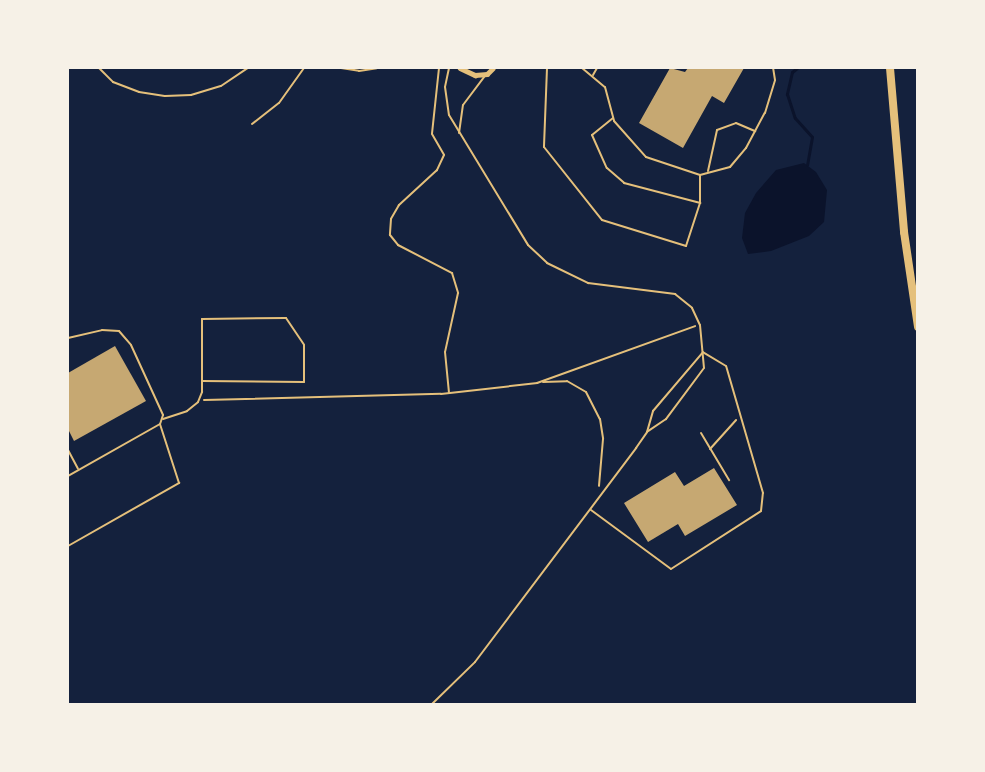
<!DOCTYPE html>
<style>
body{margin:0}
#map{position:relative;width:985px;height:772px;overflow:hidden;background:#14213d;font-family:Quicksand,sans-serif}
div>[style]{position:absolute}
.water>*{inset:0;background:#0b132b}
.stream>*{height:3px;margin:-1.5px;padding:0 1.5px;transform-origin:1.5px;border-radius:1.5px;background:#0b132b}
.building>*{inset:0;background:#c6a872}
.path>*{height:2px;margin:-1px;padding:0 1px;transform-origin:1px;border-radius:1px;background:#e5c07b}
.service>*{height:2px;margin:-1px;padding:0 1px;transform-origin:1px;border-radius:1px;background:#e5c07b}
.minor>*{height:4.5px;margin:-2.25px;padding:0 2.25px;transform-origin:2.25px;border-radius:2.25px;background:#e5c07b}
.motorway>*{height:8px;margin:-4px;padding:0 4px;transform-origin:4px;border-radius:4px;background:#e5c07b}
span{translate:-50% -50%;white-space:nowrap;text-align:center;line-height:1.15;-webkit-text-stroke:4.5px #f6f1e7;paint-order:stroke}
.frame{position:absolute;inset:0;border:69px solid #f6f1e7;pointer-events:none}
</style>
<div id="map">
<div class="water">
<i style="clip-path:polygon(804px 163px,816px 172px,827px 190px,824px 222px,809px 236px,771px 251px,748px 254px,742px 238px,745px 213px,756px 193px,776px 170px)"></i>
</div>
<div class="stream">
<i style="left:797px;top:68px;width:6px;rotate:141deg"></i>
<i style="left:792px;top:72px;width:23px;rotate:103deg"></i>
<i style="left:787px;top:94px;width:25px;rotate:72deg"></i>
<i style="left:795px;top:118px;width:25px;rotate:48deg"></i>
<i style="left:812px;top:137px;width:28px;rotate:100deg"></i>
</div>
<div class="building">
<i style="clip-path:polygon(670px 68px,685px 72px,688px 68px,744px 68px,724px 103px,712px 96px,683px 148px,639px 123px)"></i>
<i style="clip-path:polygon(115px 346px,146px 401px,74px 441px,68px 429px,68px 373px)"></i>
<i style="clip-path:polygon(714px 468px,737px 505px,685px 536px,678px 524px,648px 542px,624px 503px,675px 472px,684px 486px)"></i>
</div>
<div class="path">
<i style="left:439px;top:68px;width:66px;rotate:96.1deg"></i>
<i style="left:432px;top:134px;width:24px;rotate:60deg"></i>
<i style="left:444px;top:155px;width:17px;rotate:115deg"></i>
<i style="left:437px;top:170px;width:52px;rotate:137.4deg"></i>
<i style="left:399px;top:205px;width:16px;rotate:120deg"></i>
<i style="left:391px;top:219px;width:16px;rotate:94deg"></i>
<i style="left:390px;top:235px;width:13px;rotate:51deg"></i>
<i style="left:398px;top:245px;width:61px;rotate:27.4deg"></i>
<i style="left:452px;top:273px;width:21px;rotate:73deg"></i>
<i style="left:458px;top:293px;width:60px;rotate:102.4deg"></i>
<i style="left:445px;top:352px;width:41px;rotate:84.4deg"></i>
<i style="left:543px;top:382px;width:24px;rotate:-2deg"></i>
<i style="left:567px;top:381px;width:22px;rotate:30deg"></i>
<i style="left:586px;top:392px;width:30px;rotate:63deg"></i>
<i style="left:600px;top:419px;width:20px;rotate:81deg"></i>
<i style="left:603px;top:439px;width:47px;rotate:94.9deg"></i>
<i style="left:204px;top:400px;width:237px;rotate:-1.5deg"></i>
<i style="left:441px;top:394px;width:97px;rotate:-6.5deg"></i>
<i style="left:537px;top:383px;width:168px;rotate:-19.8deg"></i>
<i style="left:701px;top:433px;width:55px;rotate:59.2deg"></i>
<i style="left:710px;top:449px;width:39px;rotate:-48deg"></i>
</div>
<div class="service">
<i style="left:99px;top:68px;width:20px;rotate:45deg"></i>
<i style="left:113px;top:82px;width:28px;rotate:21deg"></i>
<i style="left:139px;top:92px;width:26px;rotate:9deg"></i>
<i style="left:165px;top:96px;width:26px;rotate:-2deg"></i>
<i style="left:191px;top:95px;width:31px;rotate:-17deg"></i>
<i style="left:221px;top:86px;width:32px;rotate:-34deg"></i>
<i style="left:341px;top:68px;width:18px;rotate:9deg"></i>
<i style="left:359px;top:71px;width:18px;rotate:-9deg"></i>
<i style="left:449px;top:68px;width:19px;rotate:102deg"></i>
<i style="left:445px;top:87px;width:28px;rotate:82deg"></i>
<i style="left:449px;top:115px;width:152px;rotate:58.7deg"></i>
<i style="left:528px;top:245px;width:26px;rotate:43deg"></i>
<i style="left:547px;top:263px;width:46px;rotate:26deg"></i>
<i style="left:588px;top:283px;width:88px;rotate:7.2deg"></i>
<i style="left:675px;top:294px;width:22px;rotate:39deg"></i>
<i style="left:692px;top:308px;width:19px;rotate:65deg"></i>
<i style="left:700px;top:325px;width:43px;rotate:84.7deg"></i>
<i style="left:704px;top:368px;width:64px;rotate:126.7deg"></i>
<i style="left:666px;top:419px;width:23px;rotate:146deg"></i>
<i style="left:547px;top:68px;width:79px;rotate:92.2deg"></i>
<i style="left:544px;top:147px;width:93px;rotate:51.5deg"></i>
<i style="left:602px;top:220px;width:88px;rotate:17.2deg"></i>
<i style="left:686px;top:246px;width:45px;rotate:-72deg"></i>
<i style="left:582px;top:68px;width:30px;rotate:40deg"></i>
<i style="left:605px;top:87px;width:35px;rotate:75deg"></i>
<i style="left:614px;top:121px;width:48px;rotate:48.4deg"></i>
<i style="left:646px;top:157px;width:57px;rotate:18.4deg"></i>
<i style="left:593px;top:75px;width:8px;rotate:-60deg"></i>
<i style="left:613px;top:118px;width:27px;rotate:141deg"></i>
<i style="left:592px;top:135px;width:36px;rotate:66deg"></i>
<i style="left:607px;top:168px;width:23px;rotate:41deg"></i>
<i style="left:624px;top:183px;width:79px;rotate:14.7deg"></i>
<i style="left:700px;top:203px;width:28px;rotate:-90deg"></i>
<i style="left:700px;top:175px;width:31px;rotate:-15deg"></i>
<i style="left:730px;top:167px;width:25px;rotate:-50deg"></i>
<i style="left:746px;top:148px;width:40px;rotate:-62deg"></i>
<i style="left:765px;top:113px;width:34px;rotate:-73deg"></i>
<i style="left:775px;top:80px;width:12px;rotate:-99deg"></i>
<i style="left:252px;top:124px;width:34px;rotate:-38deg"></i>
<i style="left:279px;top:103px;width:43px;rotate:-54.5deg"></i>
<i style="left:459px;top:133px;width:28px;rotate:-82deg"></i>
<i style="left:463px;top:105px;width:38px;rotate:-53deg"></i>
<i style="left:708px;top:171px;width:42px;rotate:-77.6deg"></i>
<i style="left:717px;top:130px;width:20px;rotate:-20deg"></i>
<i style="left:736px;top:123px;width:21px;rotate:23deg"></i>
<i style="left:68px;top:338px;width:35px;rotate:-13deg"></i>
<i style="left:102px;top:330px;width:17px;rotate:3deg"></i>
<i style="left:119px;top:331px;width:18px;rotate:49deg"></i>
<i style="left:131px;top:345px;width:77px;rotate:65.4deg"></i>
<i style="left:163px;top:415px;width:9px;rotate:108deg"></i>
<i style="left:160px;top:424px;width:106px;rotate:150.5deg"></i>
<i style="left:163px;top:419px;width:25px;rotate:-18deg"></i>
<i style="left:187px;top:411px;width:14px;rotate:-39deg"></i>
<i style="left:198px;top:402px;width:11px;rotate:-68deg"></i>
<i style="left:202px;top:392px;width:73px;rotate:-90deg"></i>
<i style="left:202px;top:319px;width:84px;rotate:-0.7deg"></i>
<i style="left:286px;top:318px;width:32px;rotate:56deg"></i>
<i style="left:304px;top:345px;width:37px;rotate:90deg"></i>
<i style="left:304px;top:382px;width:102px;rotate:-179.4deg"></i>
<i style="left:68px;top:450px;width:21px;rotate:62deg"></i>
<i style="left:591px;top:510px;width:99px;rotate:36.4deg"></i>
<i style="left:671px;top:569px;width:107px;rotate:-32.8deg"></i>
<i style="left:761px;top:511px;width:18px;rotate:-84deg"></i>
<i style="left:763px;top:493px;width:132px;rotate:-106.2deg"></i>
<i style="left:726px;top:366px;width:27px;rotate:-149deg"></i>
<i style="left:68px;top:546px;width:128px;rotate:-29.6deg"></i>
<i style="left:179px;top:483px;width:62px;rotate:-107.9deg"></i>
<i style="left:68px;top:622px;width:1px;rotate:90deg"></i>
<i style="left:432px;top:704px;width:60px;rotate:-44.3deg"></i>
<i style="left:475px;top:662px;width:268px;rotate:-53deg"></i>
<i style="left:636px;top:448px;width:19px;rotate:-55deg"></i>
<i style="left:647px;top:432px;width:22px;rotate:-74deg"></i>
<i style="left:653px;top:411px;width:77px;rotate:-49.7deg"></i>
</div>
<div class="minor">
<i style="left:460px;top:68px;width:17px;rotate:25deg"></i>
<i style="left:475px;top:75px;width:12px;rotate:-5deg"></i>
<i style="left:487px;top:74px;width:8px;rotate:-45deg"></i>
</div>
<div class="motorway">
<i style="left:890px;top:68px;width:165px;rotate:85.1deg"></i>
<i style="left:904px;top:232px;width:96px;rotate:81.6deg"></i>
</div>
<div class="frame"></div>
</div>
